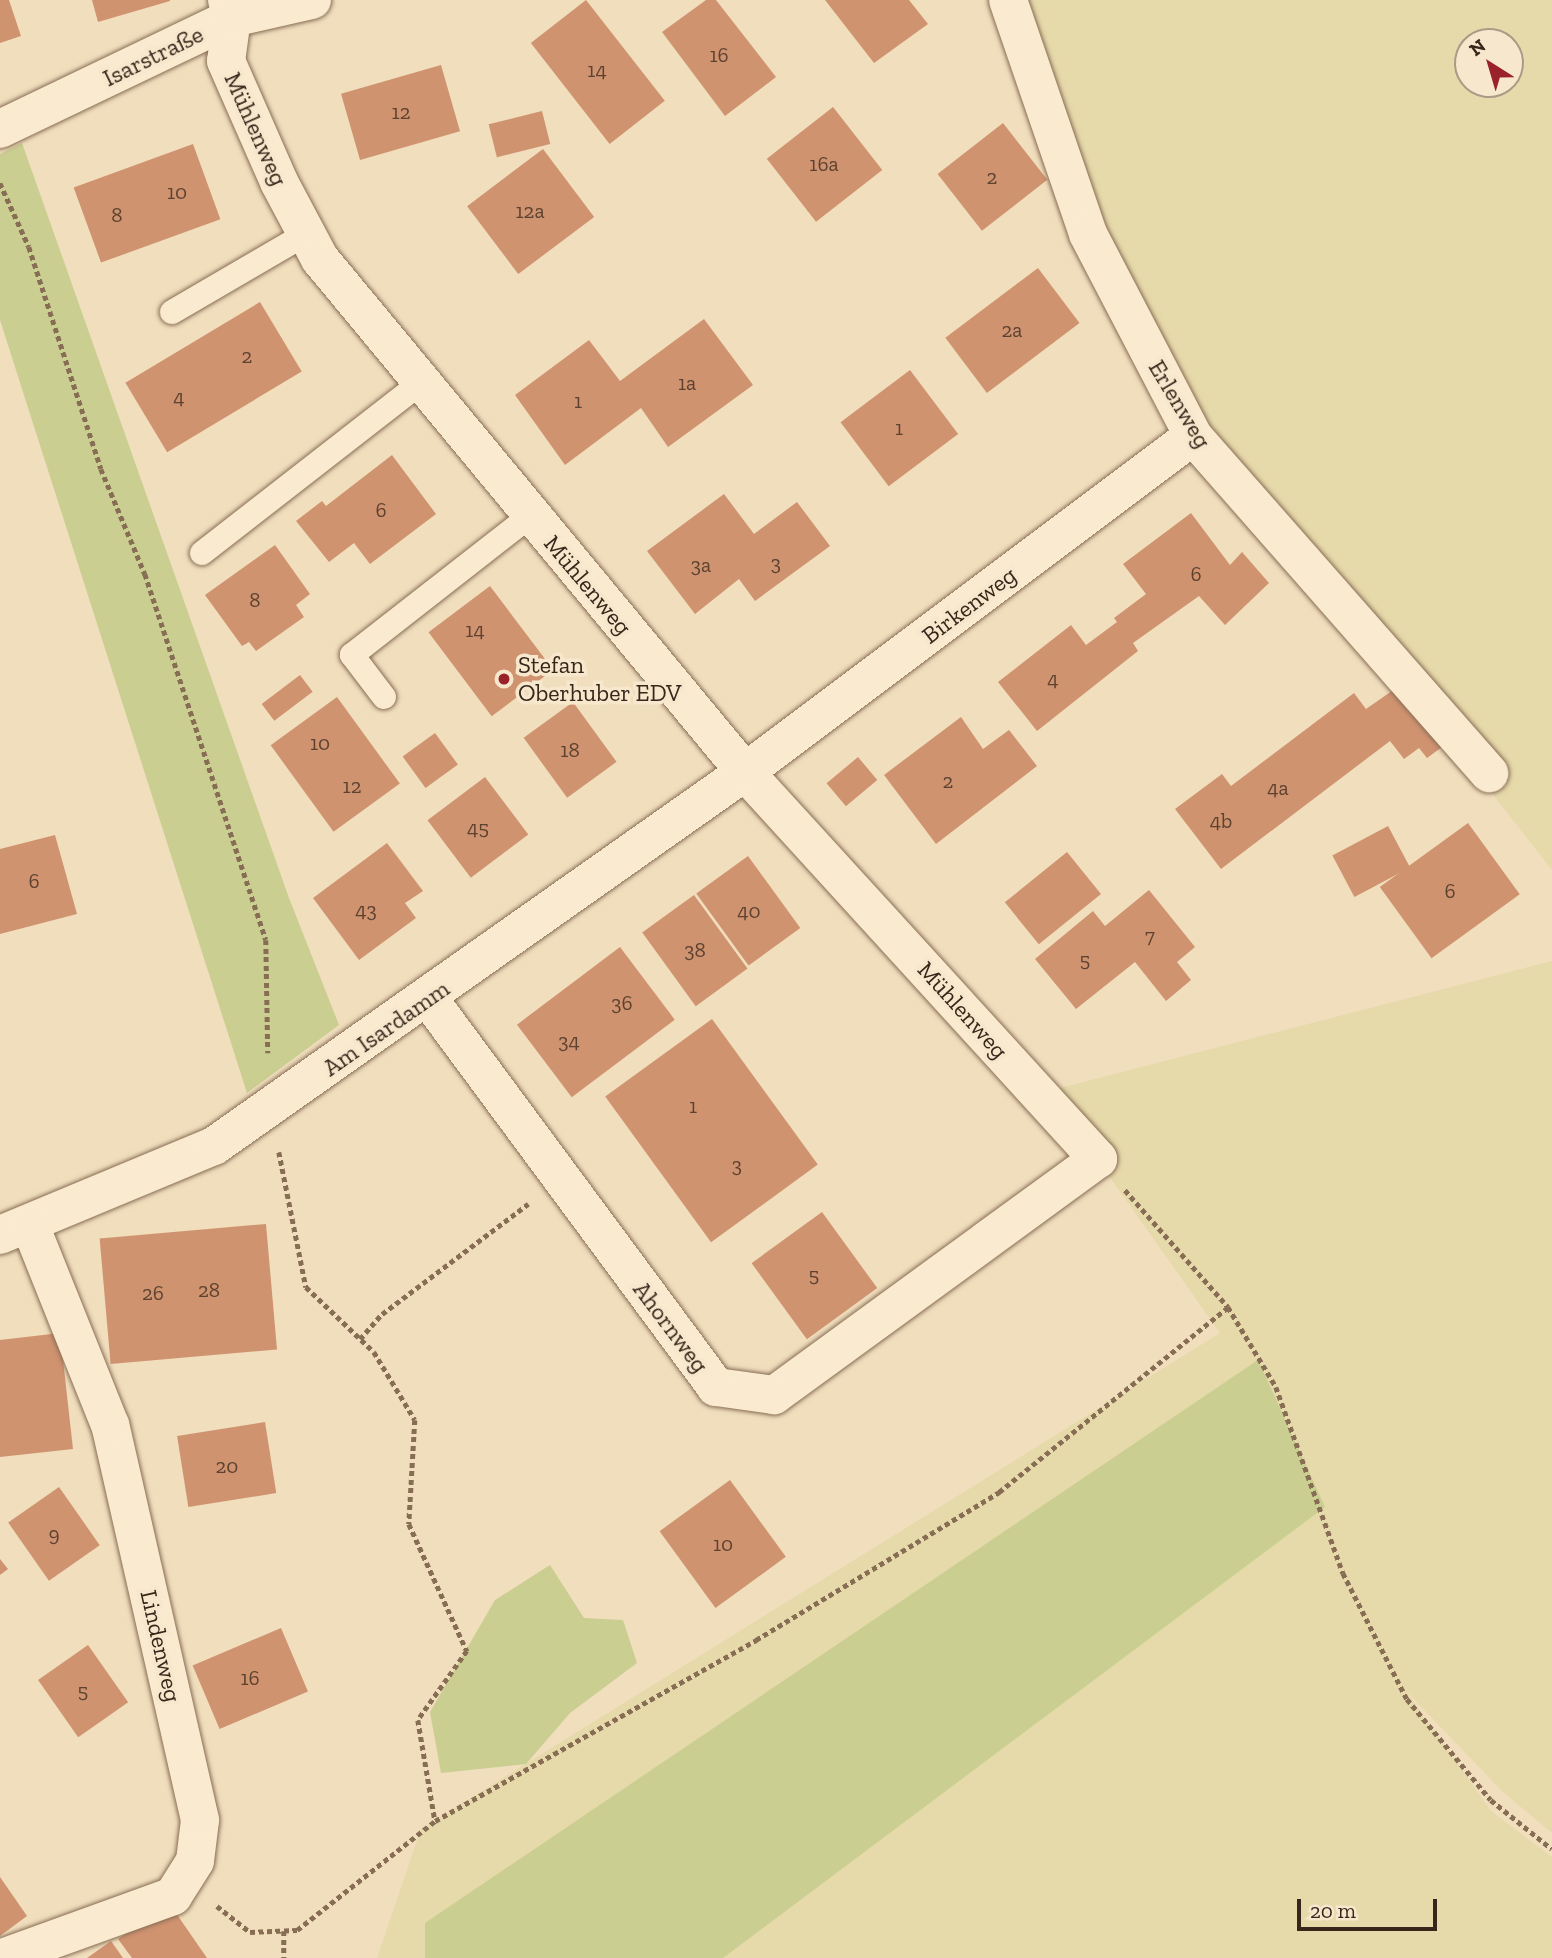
<!DOCTYPE html>
<meta charset="utf-8">
<style>
body{margin:0}
#map{position:relative;width:1552px;height:1958px;overflow:hidden;background:#f0debd;font-family:"Zilla Slab",serif}
div>[style]{position:absolute}
.farmland>*{inset:0;background:#e6d9aa}
.green>*{inset:0;background:#cace91}
.building>*{inset:0;background:#d09370;transform-origin:0 0}
.path>*{height:4.5px;margin-top:-2.25px;transform-origin:0;background:repeating-linear-gradient(90deg,#886d55 0 5px,transparent 0 8.5px)}
.roads{filter:drop-shadow(0 0 2px #886d55) drop-shadow(0 0 2px #886d55)}
.lane>*{height:24px;margin:-12px;padding:0 12px;transform-origin:12px;border-radius:12px;background:#faebd0}
.street>*{height:38px;margin:-19px;padding:0 19px;transform-origin:19px;border-radius:19px;background:#faebd0}
.dots>*{width:19px;height:19px;translate:-50% -50%;box-sizing:border-box;border:4px solid #f7e8cd;border-radius:50%}
span{translate:-50% -50%;white-space:nowrap;text-align:center;line-height:1.15;-webkit-text-stroke:7px #f7e8cd;paint-order:stroke}
.number-label{font-size:21px;color:#5d4230}
.number-label span{-webkit-text-stroke-width:0}
.street-label{font-size:24px;color:#37271b}
.poi-label{font-size:24px;color:#37271b}
.left{translate:0 -50%;text-align:left}
.north{position:absolute;left:1454px;top:28px;width:70px;height:70px;box-sizing:border-box;background:#f7e8cd;border:2px solid #aa9b86;border-radius:50%;rotate:323deg;font-size:19px;font-weight:700;line-height:28px;text-align:center;color:#37271b}
.north::after{content:'';display:block;margin:auto;width:24px;height:32px;background:#9a222a;clip-path:polygon(50% 0,100% 100%,50% 72%,0 100%)}
.scale{position:absolute;left:1297px;top:1899px;width:140px;height:32px;box-sizing:border-box;border:4px solid #37271b;border-top:0;padding-left:9px;font-size:21px;line-height:24px;white-space:nowrap;color:#37271b;-webkit-text-stroke:5px #f7e8cd;paint-order:stroke}
</style>
<div id="map">
<div class="farmland">
<i style="clip-path:polygon(evenodd,1016px 0,1552px 0,1552px 870px,1188px 404px,1104px 274px,1016px 0,1468px 42px,1510px 42px,1510px 84px,1468px 84px,1468px 42px)"></i>
<i style="clip-path:polygon(1552px 961px,1552px 1833px,1503px 1792px,1406px 1691px,1491px 1811px,1552px 1857px,1552px 1958px,723px 1958px,1325px 1507px,426px 1923px,425px 1958px,377px 1958px,421px 1829px,1220px 1333px,1049px 1091px)"></i>
</div>
<div class="green">
<i style="clip-path:polygon(22px 143px,289px 898px,339px 1025px,247px 1093px,0 320px,0 154px)"></i>
<i style="clip-path:polygon(1258px 1360px,1325px 1507px,723px 1958px,425px 1958px,425px 1923px)"></i>
<i style="clip-path:polygon(550px 1565px,584px 1618px,623px 1620px,637px 1663px,570px 1713px,526px 1764px,441px 1773px,430px 1712px,495px 1600px)"></i>
</div>
<div class="building">
<i style="clip-path:polygon(0 0,9px 0,21px 36px,0 43px)"></i>
<i style="clip-path:polygon(92px 0,170px 0,170px 1px,98px 22px)"></i>
<i style="left:586px;top:0;width:128px;height:70px;rotate:52deg"></i>
<i style="clip-path:polygon(706px 0,716px 0,776px 77px,725px 116px,662px 32px)"></i>
<i style="clip-path:polygon(825px 0,909px 0,928px 24px,874px 63px)"></i>
<i style="left:441px;top:65px;width:69px;height:104px;rotate:74deg"></i>
<i style="left:833px;top:107px;width:80px;height:84px;rotate:52deg"></i>
<i style="left:542px;top:111px;width:34px;height:55px;rotate:76deg"></i>
<i style="left:1003px;top:123px;width:72px;height:83px;rotate:52deg"></i>
<i style="left:193px;top:144px;width:80px;height:127px;rotate:70deg"></i>
<i style="left:543px;top:149px;width:85px;height:95px;rotate:53deg"></i>
<i style="left:1038px;top:268px;width:69px;height:116px;rotate:53deg"></i>
<i style="left:260px;top:302px;width:81px;height:157px;rotate:59deg"></i>
<i style="clip-path:polygon(704px 319px,753px 385px,668px 447px,641px 408px,565px 465px,515px 395px,589px 340px,620px 381px)"></i>
<i style="left:910px;top:370px;width:80px;height:87px;rotate:53deg"></i>
<i style="clip-path:polygon(392px 455px,436px 514px,370px 564px,354px 543px,329px 562px,296px 521px,322px 501px,326px 506px)"></i>
<i style="clip-path:polygon(724px 494px,754px 534px,797px 502px,830px 546px,755px 601px,739px 579px,695px 614px,647px 551px)"></i>
<i style="clip-path:polygon(1191px 513px,1230px 565px,1242px 552px,1269px 583px,1225px 625px,1199px 596px,1133px 643px,1138px 651px,1037px 731px,998px 682px,1071px 625px,1086px 645px,1117px 622px,1114px 618px,1146px 594px,1123px 564px)"></i>
<i style="clip-path:polygon(275px 545px,310px 594px,296px 605px,304px 617px,256px 651px,249px 642px,242px 646px,205px 595px)"></i>
<i style="left:490px;top:586px;width:105px;height:77px;rotate:53deg"></i>
<i style="left:300px;top:675px;width:21px;height:48px;rotate:53deg"></i>
<i style="clip-path:polygon(1399px 686px,1442px 747px,1427px 758px,1419px 748px,1404px 759px,1390px 741px,1221px 869px,1175px 809px,1222px 774px,1231px 786px,1354px 693px,1366px 709px)"></i>
<i style="left:337px;top:697px;width:107px;height:82px;rotate:54deg"></i>
<i style="left:573px;top:702px;width:74px;height:61px;rotate:54deg"></i>
<i style="clip-path:polygon(961px 717px,983px 749px,1009px 730px,1037px 766px,936px 844px,884px 775px)"></i>
<i style="left:435px;top:733px;width:39px;height:40px;rotate:54deg"></i>
<i style="left:858px;top:757px;width:30px;height:41px;rotate:50deg"></i>
<i style="left:485px;top:777px;width:72px;height:72px;rotate:53deg"></i>
<i style="left:1468px;top:823px;width:88px;height:109px;rotate:54deg"></i>
<i style="left:1388px;top:826px;width:47px;height:63px;rotate:62deg"></i>
<i style="clip-path:polygon(55px 835px,77px 914px,0 934px,0 849px)"></i>
<i style="clip-path:polygon(387px 843px,423px 891px,405px 903px,416px 918px,359px 960px,313px 898px)"></i>
<i style="left:1067px;top:852px;width:54px;height:80px;rotate:51deg"></i>
<i style="left:748px;top:856px;width:89px;height:64px;rotate:54deg"></i>
<i style="clip-path:polygon(1149px 890px,1195px 947px,1177px 962px,1191px 980px,1166px 1001px,1135px 962px,1076px 1009px,1035px 959px,1093px 911px,1105px 926px)"></i>
<i style="left:694px;top:895px;width:91px;height:64px;rotate:54deg"></i>
<i style="left:620px;top:947px;width:91px;height:129px;rotate:53deg"></i>
<i style="left:712px;top:1019px;width:180px;height:132px;rotate:54deg"></i>
<i style="left:822px;top:1212px;width:94px;height:87px;rotate:54deg"></i>
<i style="left:266px;top:1224px;width:126px;height:167px;rotate:85deg"></i>
<i style="clip-path:polygon(60px 1333px,73px 1449px,0 1457px,0 1340px)"></i>
<i style="left:265px;top:1422px;width:72px;height:89px;rotate:81deg"></i>
<i style="left:730px;top:1480px;width:95px;height:87px;rotate:54deg"></i>
<i style="left:59px;top:1487px;width:71px;height:62px;rotate:55deg"></i>
<i style="clip-path:polygon(0 1559px,8px 1569px,0 1575px)"></i>
<i style="left:281px;top:1628px;width:69px;height:96px;rotate:67deg"></i>
<i style="left:88px;top:1645px;width:70px;height:61px;rotate:55deg"></i>
<i style="clip-path:polygon(0 1877px,27px 1916px,0 1936px)"></i>
<i style="clip-path:polygon(169px 1903px,207px 1958px,132px 1958px,118px 1939px)"></i>
<i style="clip-path:polygon(111px 1941px,123px 1958px,87px 1958px)"></i>
</div>
<div class="path">
<i style="left:0;top:183px;width:70px;rotate:65.6deg"></i>
<i style="left:29px;top:247px;width:233px;rotate:72deg"></i>
<i style="left:101px;top:469px;width:114px;rotate:67.3deg"></i>
<i style="left:145px;top:574px;width:385px;rotate:71.7deg"></i>
<i style="left:266px;top:940px;width:113px;rotate:89deg"></i>
<i style="left:279px;top:1152px;width:138px;rotate:78.7deg"></i>
<i style="left:306px;top:1287px;width:94px;rotate:43.7deg"></i>
<i style="left:374px;top:1352px;width:79px;rotate:58.9deg"></i>
<i style="left:415px;top:1420px;width:104px;rotate:93.3deg"></i>
<i style="left:409px;top:1524px;width:140px;rotate:65.5deg"></i>
<i style="left:467px;top:1651px;width:85px;rotate:125.4deg"></i>
<i style="left:418px;top:1720px;width:102px;rotate:80.4deg"></i>
<i style="left:1125px;top:1190px;width:156px;rotate:48.6deg"></i>
<i style="left:1228px;top:1307px;width:93px;rotate:59deg"></i>
<i style="left:1276px;top:1387px;width:198px;rotate:70.2deg"></i>
<i style="left:1343px;top:1573px;width:141px;rotate:63.1deg"></i>
<i style="left:1407px;top:1699px;width:131px;rotate:50.3deg"></i>
<i style="left:1491px;top:1800px;width:78px;rotate:38.8deg"></i>
<i style="left:360px;top:1339px;width:33px;rotate:-49deg"></i>
<i style="left:382px;top:1314px;width:183px;rotate:-37deg"></i>
<i style="left:217px;top:1906px;width:42px;rotate:38.2deg"></i>
<i style="left:250px;top:1932px;width:47px;rotate:-2.4deg"></i>
<i style="left:297px;top:1930px;width:176px;rotate:-38.3deg"></i>
<i style="left:435px;top:1821px;width:369px;rotate:-29.4deg"></i>
<i style="left:756px;top:1640px;width:285px;rotate:-31.3deg"></i>
<i style="left:999px;top:1492px;width:294px;rotate:-38.9deg"></i>
<i style="left:284px;top:1931px;width:27px;rotate:90deg"></i>
</div>
<div class="roads">
<div class="lane">
<i style="left:172px;top:312px;width:155px;rotate:-30.2deg"></i>
<i style="left:202px;top:553px;width:275px;rotate:-37.9deg"></i>
<i style="left:384px;top:697px;width:53px;rotate:-127.3deg"></i>
<i style="left:352px;top:655px;width:226px;rotate:-38deg"></i>
</div>
<div class="street">
<i style="left:227px;top:0;width:19px;rotate:74deg"></i>
<i style="left:232px;top:18px;width:43px;rotate:97.9deg"></i>
<i style="left:226px;top:61px;width:132px;rotate:66.3deg"></i>
<i style="left:279px;top:182px;width:87px;rotate:62deg"></i>
<i style="left:320px;top:259px;width:666px;rotate:50.36deg"></i>
<i style="left:745px;top:772px;width:524px;rotate:47.63deg"></i>
<i style="left:1098px;top:1159px;width:401px;rotate:143.9deg"></i>
<i style="left:774px;top:1395px;width:59px;rotate:-172.1deg"></i>
<i style="left:716px;top:1387px;width:483px;rotate:-126.5deg"></i>
<i style="left:1008px;top:0;width:247px;rotate:71.1deg"></i>
<i style="left:1088px;top:234px;width:228px;rotate:62.5deg"></i>
<i style="left:1193px;top:436px;width:449px;rotate:48.7deg"></i>
<i style="left:0;top:129px;width:257px;rotate:-25.6deg"></i>
<i style="left:232px;top:18px;width:82px;rotate:-12.7deg"></i>
<i style="left:0;top:1235px;width:232px;rotate:-22.6deg"></i>
<i style="left:214px;top:1146px;width:649px;rotate:-35.16deg"></i>
<i style="left:745px;top:772px;width:560px;rotate:-36.87deg"></i>
<i style="left:2px;top:1958px;width:182px;rotate:-19.9deg"></i>
<i style="left:173px;top:1896px;width:41px;rotate:-57.8deg"></i>
<i style="left:195px;top:1861px;width:41px;rotate:-83deg"></i>
<i style="left:200px;top:1820px;width:405px;rotate:-102.8deg"></i>
<i style="left:110px;top:1425px;width:215px;rotate:-111.8deg"></i>
</div>
</div>
<div class="dots">
<i style="left:504px;top:679px;background:#9a222a"></i>
</div>
<div class="number-label">
<span style="left:719px;top:55px">16</span>
<span style="left:597px;top:70px">14</span>
<span style="left:401px;top:112px">12</span>
<span style="left:824px;top:164px">16a</span>
<span style="left:992px;top:177px">2</span>
<span style="left:177px;top:192px">10</span>
<span style="left:530px;top:211px">12a</span>
<span style="left:117px;top:215px">8</span>
<span style="left:1012px;top:330px">2a</span>
<span style="left:247px;top:356px">2</span>
<span style="left:687px;top:383px">1a</span>
<span style="left:179px;top:397px">4</span>
<span style="left:578px;top:401px">1</span>
<span style="left:899px;top:428px">1</span>
<span style="left:381px;top:510px">6</span>
<span style="left:776px;top:563px">3</span>
<span style="left:701px;top:565px">3a</span>
<span style="left:1196px;top:574px">6</span>
<span style="left:255px;top:600px">8</span>
<span style="left:475px;top:630px">14</span>
<span style="left:1053px;top:679px">4</span>
<span style="left:320px;top:743px">10</span>
<span style="left:570px;top:750px">18</span>
<span style="left:948px;top:781px">2</span>
<span style="left:352px;top:786px">12</span>
<span style="left:1278px;top:788px">4a</span>
<span style="left:1221px;top:821px">4b</span>
<span style="left:478px;top:828px">45</span>
<span style="left:34px;top:881px">6</span>
<span style="left:1450px;top:891px">6</span>
<span style="left:366px;top:910px">43</span>
<span style="left:749px;top:911px">40</span>
<span style="left:1150px;top:936px">7</span>
<span style="left:695px;top:950px">38</span>
<span style="left:1085px;top:960px">5</span>
<span style="left:622px;top:1003px">36</span>
<span style="left:569px;top:1041px">34</span>
<span style="left:693px;top:1106px">1</span>
<span style="left:737px;top:1165px">3</span>
<span style="left:814px;top:1275px">5</span>
<span style="left:209px;top:1290px">28</span>
<span style="left:153px;top:1293px">26</span>
<span style="left:227px;top:1466px">20</span>
<span style="left:54px;top:1534px">9</span>
<span style="left:723px;top:1544px">10</span>
<span style="left:250px;top:1678px">16</span>
<span style="left:83px;top:1691px">5</span>
</div>
<div class="street-label">
<span style="left:153px;top:56px;rotate:-26deg">Isarstraße</span>
<span style="left:256px;top:129px;rotate:66deg">Mühlenweg</span>
<span style="left:1180px;top:404px;rotate:59deg">Erlenweg</span>
<span style="left:588px;top:585px;rotate:50deg">Mühlenweg</span>
<span style="left:969px;top:605px;rotate:-37deg">Birkenweg</span>
<span style="left:963px;top:1010px;rotate:48deg">Mühlenweg</span>
<span style="left:386px;top:1028px;rotate:-35deg">Am Isardamm</span>
<span style="left:671px;top:1327px;rotate:53deg">Ahornweg</span>
<span style="left:161px;top:1646px;rotate:77deg">Lindenweg</span>
</div>
<div class="poi-label">
<span class="left" style="left:518px;top:679px">Stefan<br>Oberhuber EDV</span>
</div>
<div class="north">N</div>
<div class="scale">20 m</div>
</div>
